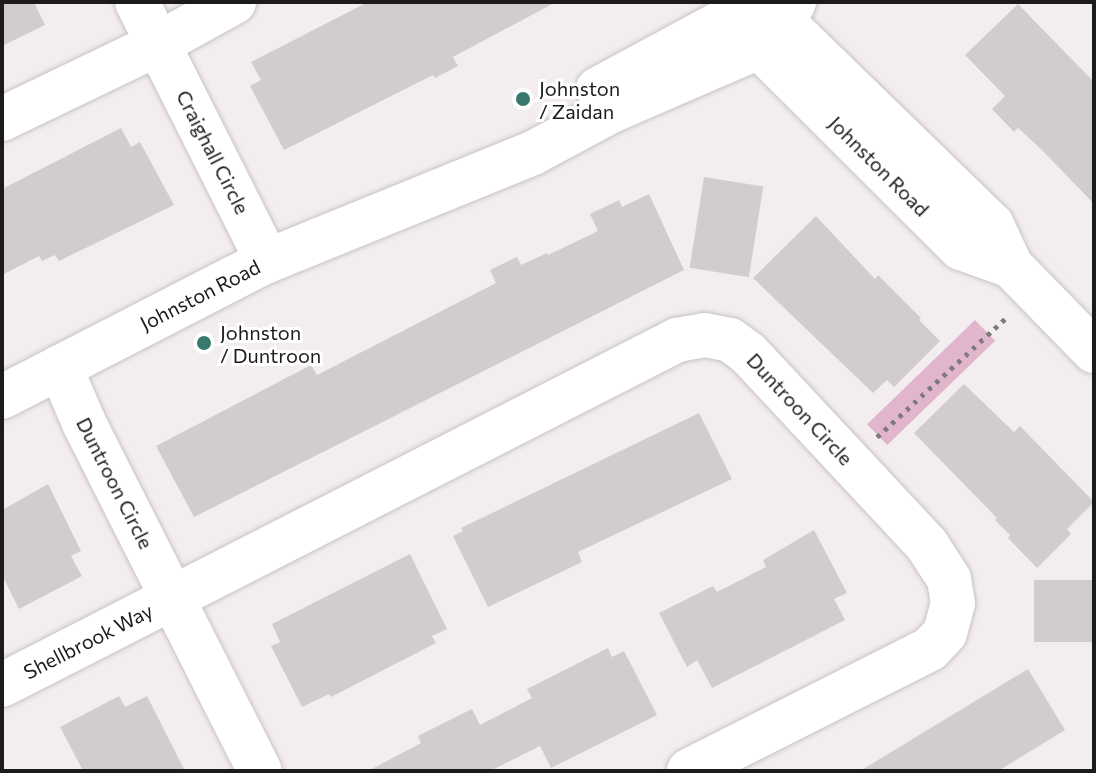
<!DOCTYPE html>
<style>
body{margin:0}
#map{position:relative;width:1096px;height:773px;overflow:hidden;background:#f3edf0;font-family:Commissioner,sans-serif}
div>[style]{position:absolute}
.green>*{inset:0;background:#e1b5cb;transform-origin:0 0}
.building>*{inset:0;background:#d2cccf;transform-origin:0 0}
.path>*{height:5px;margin-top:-2.5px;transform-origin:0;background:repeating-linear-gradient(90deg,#7f7b7d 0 4px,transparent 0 10px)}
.roads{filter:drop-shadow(0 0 2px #c8c2c5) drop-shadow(0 0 2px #c8c2c5)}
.minor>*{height:44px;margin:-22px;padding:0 22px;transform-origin:22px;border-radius:22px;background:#fff}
.dots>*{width:22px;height:22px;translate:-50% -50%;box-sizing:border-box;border:4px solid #fff;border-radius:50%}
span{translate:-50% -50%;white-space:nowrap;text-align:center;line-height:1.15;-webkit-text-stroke:6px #fff;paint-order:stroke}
.poi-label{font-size:20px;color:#1c1a1b}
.left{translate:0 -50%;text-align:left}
.street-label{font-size:20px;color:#1c1a1b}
.frame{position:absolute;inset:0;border:4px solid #1c1a1b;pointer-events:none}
</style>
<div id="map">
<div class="green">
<i style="left:975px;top:320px;width:29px;height:150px;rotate:46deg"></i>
</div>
<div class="building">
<i style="clip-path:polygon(2px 2px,34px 2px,45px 25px,2px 46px)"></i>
<i style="clip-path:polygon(368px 2px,556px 2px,453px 57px,458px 66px,435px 78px,433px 75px,284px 150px,250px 86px,261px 80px,251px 62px)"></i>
<i style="clip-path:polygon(1018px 4px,1094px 82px,1094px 204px,1041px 149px,1018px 128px,1014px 132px,992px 109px,1005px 96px,965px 55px)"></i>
<i style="clip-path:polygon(121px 128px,131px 147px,140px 142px,174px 205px,59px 261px,55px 255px,42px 261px,39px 256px,2px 275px,2px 189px)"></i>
<i style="left:704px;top:177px;width:60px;height:92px;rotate:9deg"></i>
<i style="clip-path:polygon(649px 194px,684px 270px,194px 517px,156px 446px,311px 365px,317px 375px,496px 283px,490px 270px,517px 257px,521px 265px,547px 253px,548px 255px,598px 231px,590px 214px,619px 200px,622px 207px)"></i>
<i style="clip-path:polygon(816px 216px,875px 279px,878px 275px,921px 318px,919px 320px,940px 341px,894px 387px,887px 380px,873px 393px,753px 278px)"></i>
<i style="clip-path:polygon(964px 384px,1014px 432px,1020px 426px,1094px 502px,1067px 529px,1071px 534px,1037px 568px,1008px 538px,1010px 535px,995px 520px,997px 518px,914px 433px)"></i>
<i style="clip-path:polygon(699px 413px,732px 479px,578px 552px,582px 562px,488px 607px,453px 536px,463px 531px,461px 528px)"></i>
<i style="clip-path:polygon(48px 484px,81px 551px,71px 556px,82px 576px,19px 609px,2px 575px,2px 510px)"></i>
<i style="clip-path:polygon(814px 530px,847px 593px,834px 599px,845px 620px,712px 688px,697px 660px,687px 667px,659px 613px,713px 586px,717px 592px,766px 567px,763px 560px)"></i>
<i style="clip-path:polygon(410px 554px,447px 629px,432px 636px,436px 643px,331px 697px,329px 694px,302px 707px,271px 646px,280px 642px,272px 624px)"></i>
<i style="left:1094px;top:580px;width:62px;height:60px;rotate:90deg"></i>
<i style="clip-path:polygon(608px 648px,612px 657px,624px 651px,657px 715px,551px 768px,540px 746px,490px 771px,368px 771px,421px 743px,418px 736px,472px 709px,480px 725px,532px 698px,527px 689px)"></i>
<i style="clip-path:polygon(1028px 669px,1065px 730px,998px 771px,860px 771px)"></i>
<i style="clip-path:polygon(119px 696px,125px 707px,147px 696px,185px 771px,83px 771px,60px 727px)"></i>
</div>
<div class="path">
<i style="left:877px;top:437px;width:178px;rotate:-42.7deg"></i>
</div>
<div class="roads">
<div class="minor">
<i style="left:137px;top:2px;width:290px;rotate:63.3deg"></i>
<i style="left:749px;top:21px;width:28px;rotate:69deg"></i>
<i style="left:759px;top:47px;width:285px;rotate:44.9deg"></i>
<i style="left:961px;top:248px;width:53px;rotate:19.8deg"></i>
<i style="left:598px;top:89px;width:167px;rotate:-28.3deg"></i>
<i style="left:745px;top:10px;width:40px;rotate:18deg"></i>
<i style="left:783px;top:22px;width:291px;rotate:44.2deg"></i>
<i style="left:992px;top:225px;width:45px;rotate:65.1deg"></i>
<i style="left:1011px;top:266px;width:119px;rotate:45.7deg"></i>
<i style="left:2px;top:119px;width:173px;rotate:-25.7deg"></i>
<i style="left:158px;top:44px;width:87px;rotate:-28.9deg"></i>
<i style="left:60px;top:367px;width:63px;rotate:66.7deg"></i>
<i style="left:85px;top:425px;width:388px;rotate:63.2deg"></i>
<i style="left:2px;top:397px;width:298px;rotate:-27.2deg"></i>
<i style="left:267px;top:261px;width:287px;rotate:-22.1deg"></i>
<i style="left:533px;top:153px;width:89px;rotate:-28.3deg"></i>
<i style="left:611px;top:111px;width:161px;rotate:-23.4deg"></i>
<i style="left:759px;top:47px;width:35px;rotate:-46deg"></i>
<i style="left:783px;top:22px;width:23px;rotate:-61deg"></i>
<i style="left:2px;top:685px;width:758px;rotate:-27.07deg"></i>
<i style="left:677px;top:340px;width:28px;rotate:-10deg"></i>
<i style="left:705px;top:335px;width:25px;rotate:11deg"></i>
<i style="left:730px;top:340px;width:22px;rotate:36deg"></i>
<i style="left:748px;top:353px;width:262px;rotate:47deg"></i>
<i style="left:927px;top:545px;width:40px;rotate:57.1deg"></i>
<i style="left:949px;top:579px;width:24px;rotate:81deg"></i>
<i style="left:953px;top:603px;width:31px;rotate:105deg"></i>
<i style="left:945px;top:633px;width:22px;rotate:133deg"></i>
<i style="left:930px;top:649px;width:270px;rotate:153.2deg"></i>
</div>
</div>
<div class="dots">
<i style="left:523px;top:99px;background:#377a6d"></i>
<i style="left:204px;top:343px;background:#377a6d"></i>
</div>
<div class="poi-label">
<span class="left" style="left:539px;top:100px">Johnston<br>/ Zaidan</span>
<span class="left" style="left:220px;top:344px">Johnston<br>/ Duntroon</span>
</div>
<div class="street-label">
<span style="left:213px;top:152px;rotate:63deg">Craighall Circle</span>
<span style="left:879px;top:166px;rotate:45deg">Johnston Road</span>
<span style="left:200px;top:295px;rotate:-27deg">Johnston Road</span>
<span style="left:800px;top:409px;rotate:47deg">Duntroon Circle</span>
<span style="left:115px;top:483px;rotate:63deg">Duntroon Circle</span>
<span style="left:88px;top:641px;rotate:-27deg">Shellbrook Way</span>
</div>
<div class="frame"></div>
</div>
